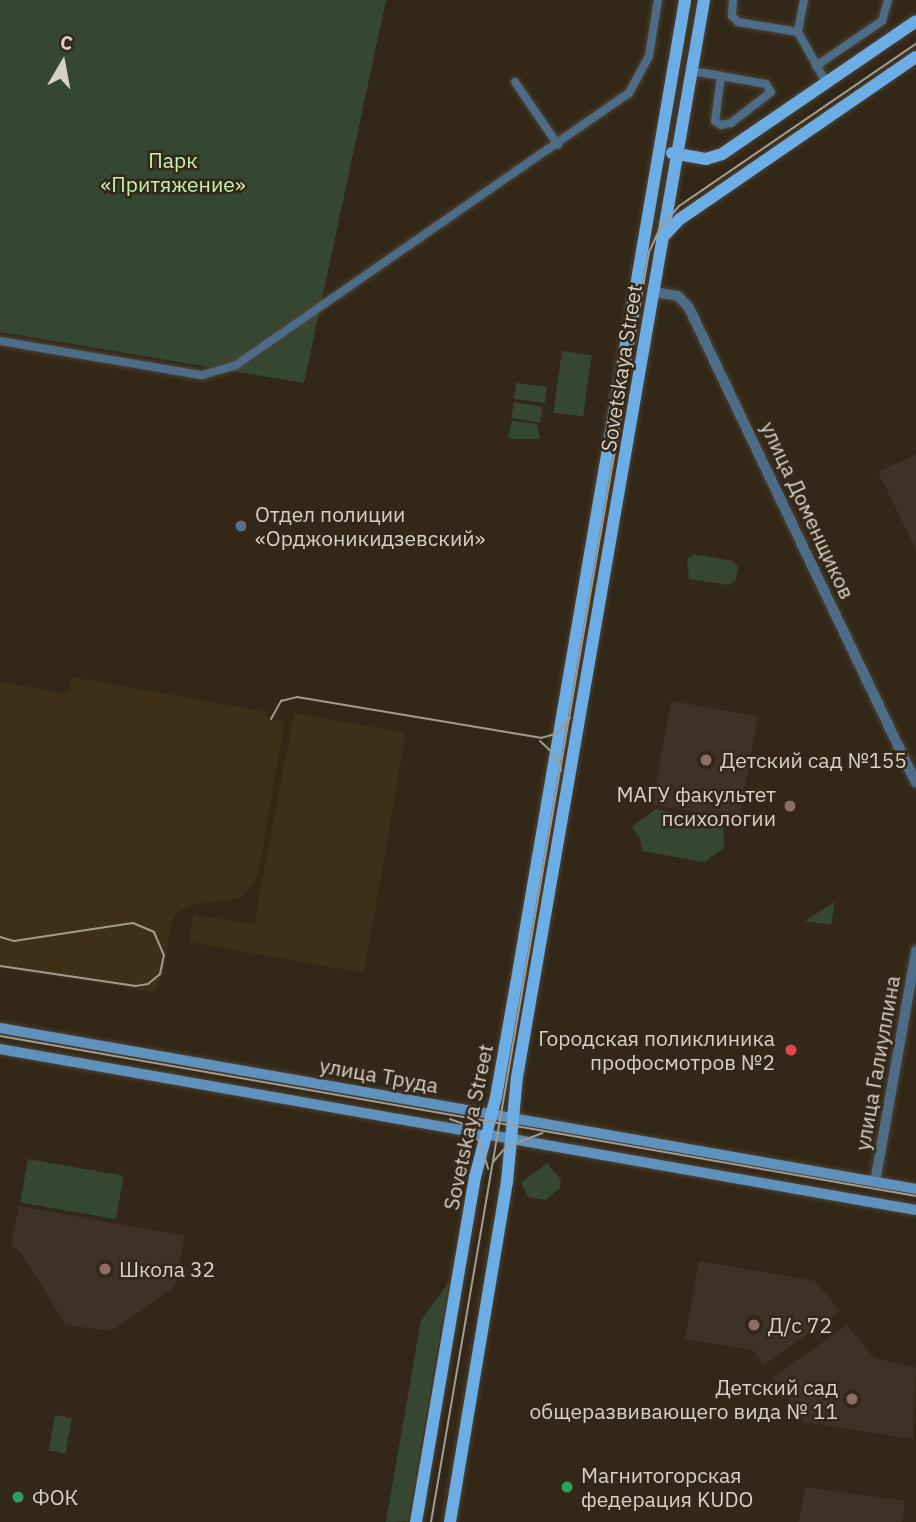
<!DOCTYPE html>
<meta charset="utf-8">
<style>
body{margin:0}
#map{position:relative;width:916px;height:1522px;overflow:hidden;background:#332818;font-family:"IBM Plex Sans",sans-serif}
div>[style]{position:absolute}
.commercial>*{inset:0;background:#3e3224;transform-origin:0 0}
.built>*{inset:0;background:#3d2f18}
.green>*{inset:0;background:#364731;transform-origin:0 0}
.roads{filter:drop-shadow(0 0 2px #4d4334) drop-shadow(0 0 2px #4d4334)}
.minor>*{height:8px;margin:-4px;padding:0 4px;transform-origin:4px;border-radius:4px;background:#4d6c88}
.tertiary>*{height:10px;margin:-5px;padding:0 5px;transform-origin:5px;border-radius:5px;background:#4d6c88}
.secondary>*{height:10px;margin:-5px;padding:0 5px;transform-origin:5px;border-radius:5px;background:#5f91bd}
.primary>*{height:12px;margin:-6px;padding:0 6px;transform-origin:6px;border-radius:6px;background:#6cade6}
.tram>*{height:2px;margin:-1px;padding:0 1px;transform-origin:1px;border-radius:1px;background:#a39b8f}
.dots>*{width:19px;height:19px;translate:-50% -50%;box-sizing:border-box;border:4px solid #332818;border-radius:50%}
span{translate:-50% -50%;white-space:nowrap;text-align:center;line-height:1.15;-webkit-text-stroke:5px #332818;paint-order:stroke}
.park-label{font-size:21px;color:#c1f2b4}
.street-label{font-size:21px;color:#d7d0c6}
.poi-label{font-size:21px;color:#d7d0c6}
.left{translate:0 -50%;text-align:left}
.right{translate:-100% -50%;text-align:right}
.north{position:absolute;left:28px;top:28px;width:70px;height:70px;-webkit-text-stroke:5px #332818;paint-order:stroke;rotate:10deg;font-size:19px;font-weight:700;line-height:28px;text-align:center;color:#d7d0c6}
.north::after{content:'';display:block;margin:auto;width:24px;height:32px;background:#d7d0c6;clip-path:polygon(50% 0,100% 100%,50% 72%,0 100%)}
</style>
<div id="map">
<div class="commercial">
<i style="clip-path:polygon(916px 454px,916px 549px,878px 472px)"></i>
<i style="left:671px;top:701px;width:88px;height:105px;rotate:10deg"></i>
<i style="clip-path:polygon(19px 1206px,185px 1236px,175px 1286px,111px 1331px,66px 1325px,21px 1253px,11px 1245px)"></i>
<i style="clip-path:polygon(699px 1261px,815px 1281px,840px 1311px,764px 1365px,753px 1350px,685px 1339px)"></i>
<i style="clip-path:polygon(847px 1325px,874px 1358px,916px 1368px,913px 1439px,804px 1422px,773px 1378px)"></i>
<i style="clip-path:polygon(806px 1487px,905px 1501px,902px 1522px,799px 1522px)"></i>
</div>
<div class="built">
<i style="clip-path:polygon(72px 677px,267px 712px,268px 719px,284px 722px,258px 876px,241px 898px,191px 905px,177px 912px,170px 927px,164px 972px,154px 992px,0 968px,0 682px,68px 694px)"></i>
<i style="clip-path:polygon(294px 713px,406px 733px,364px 973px,189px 942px,194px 915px,254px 924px)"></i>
</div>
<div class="green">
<i style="clip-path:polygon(0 0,386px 0,304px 383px,0 332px)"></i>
<i style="left:562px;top:351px;width:30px;height:62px;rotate:8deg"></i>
<i style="left:516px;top:383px;width:31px;height:16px;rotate:7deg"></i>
<i style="left:514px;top:402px;width:29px;height:16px;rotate:10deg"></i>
<i style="clip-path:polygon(512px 421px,537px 424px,540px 439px,512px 439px,508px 437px)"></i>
<i style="clip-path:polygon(694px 554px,733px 561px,738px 566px,736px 580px,729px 585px,689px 579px,687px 559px)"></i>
<i style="clip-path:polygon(656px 809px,723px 824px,724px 848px,704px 862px,642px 851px,640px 837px,631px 827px)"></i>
<i style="clip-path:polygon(835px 902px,831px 925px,805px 921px)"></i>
<i style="left:28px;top:1159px;width:97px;height:44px;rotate:10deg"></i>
<i style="clip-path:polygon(547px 1163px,561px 1180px,560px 1188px,545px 1200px,528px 1197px,521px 1183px)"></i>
<i style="clip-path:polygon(449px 1282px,408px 1521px,386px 1522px,421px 1320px)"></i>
<i style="left:55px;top:1415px;width:17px;height:36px;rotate:10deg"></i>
</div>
<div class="roads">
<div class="minor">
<i style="left:733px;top:0;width:16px;rotate:94deg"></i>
<i style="left:732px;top:16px;width:8px;rotate:45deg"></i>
<i style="left:738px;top:22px;width:61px;rotate:9.5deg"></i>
<i style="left:804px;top:0;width:33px;rotate:101deg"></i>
<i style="left:798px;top:32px;width:57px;rotate:60.8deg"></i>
<i style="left:816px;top:66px;width:80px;rotate:-34.3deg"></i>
<i style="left:882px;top:21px;width:22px;rotate:-74deg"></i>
<i style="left:691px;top:71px;width:30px;rotate:9deg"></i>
<i style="left:721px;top:76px;width:46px;rotate:10.1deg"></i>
<i style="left:766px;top:84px;width:9px;rotate:58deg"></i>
<i style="left:771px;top:92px;width:51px;rotate:142.2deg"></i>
<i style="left:731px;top:123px;width:10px;rotate:169deg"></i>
<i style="left:721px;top:125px;width:7px;rotate:-146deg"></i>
<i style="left:715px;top:121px;width:45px;rotate:-82.4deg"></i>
<i style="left:515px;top:82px;width:76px;rotate:55.7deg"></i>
<i style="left:0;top:341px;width:205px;rotate:9.6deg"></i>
<i style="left:202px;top:375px;width:35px;rotate:-16deg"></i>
<i style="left:236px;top:365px;width:478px;rotate:-34.7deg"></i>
<i style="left:629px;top:93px;width:42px;rotate:-61.6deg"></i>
<i style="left:649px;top:56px;width:57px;rotate:-80.9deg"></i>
</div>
<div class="tertiary">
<i style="left:653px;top:292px;width:25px;rotate:9deg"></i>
<i style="left:678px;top:296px;width:16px;rotate:47deg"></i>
<i style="left:689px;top:308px;width:526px;rotate:64.46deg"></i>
<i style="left:875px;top:1182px;width:235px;rotate:-79.9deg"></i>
</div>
<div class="secondary">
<i style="left:0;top:1028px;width:930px;rotate:9.97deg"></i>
<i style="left:0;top:1049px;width:930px;rotate:9.97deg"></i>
</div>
<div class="primary">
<i style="left:672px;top:153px;width:35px;rotate:10deg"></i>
<i style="left:706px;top:159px;width:17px;rotate:-17deg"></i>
<i style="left:722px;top:154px;width:235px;rotate:-34.4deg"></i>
<i style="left:662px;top:238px;width:26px;rotate:-47deg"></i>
<i style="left:680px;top:219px;width:286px;rotate:-34.5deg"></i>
<i style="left:416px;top:1522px;width:350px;rotate:-80.3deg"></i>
<i style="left:475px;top:1177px;width:83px;rotate:-75.3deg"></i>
<i style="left:496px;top:1097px;width:114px;rotate:-79.9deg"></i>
<i style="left:516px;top:985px;width:999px;rotate:-80.26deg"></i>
<i style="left:450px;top:1522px;width:345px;rotate:-80.5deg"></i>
<i style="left:507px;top:1182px;width:105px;rotate:-84.6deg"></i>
<i style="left:517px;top:1077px;width:1093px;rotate:-80.15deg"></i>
</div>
</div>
<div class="tram">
<i style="left:271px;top:719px;width:21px;rotate:-61deg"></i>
<i style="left:281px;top:701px;width:16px;rotate:-14deg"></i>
<i style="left:297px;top:697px;width:247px;rotate:9.5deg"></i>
<i style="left:541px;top:738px;width:15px;rotate:-16deg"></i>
<i style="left:555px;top:734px;width:22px;rotate:-47deg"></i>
<i style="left:540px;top:741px;width:25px;rotate:43deg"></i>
<i style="left:558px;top:758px;width:13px;rotate:77deg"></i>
<i style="left:0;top:937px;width:15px;rotate:16deg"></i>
<i style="left:14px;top:941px;width:120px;rotate:-8.6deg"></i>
<i style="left:133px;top:923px;width:23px;rotate:23deg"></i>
<i style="left:154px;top:932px;width:25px;rotate:67deg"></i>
<i style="left:164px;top:955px;width:19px;rotate:102deg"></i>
<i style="left:160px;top:974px;width:16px;rotate:140deg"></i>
<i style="left:148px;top:984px;width:12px;rotate:171deg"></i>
<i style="left:136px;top:986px;width:137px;rotate:-171.6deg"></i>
<i style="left:0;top:1036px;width:930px;rotate:9.91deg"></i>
<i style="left:450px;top:1119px;width:12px;rotate:20deg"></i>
<i style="left:461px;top:1123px;width:27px;rotate:45deg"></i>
<i style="left:480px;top:1142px;width:28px;rotate:73deg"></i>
<i style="left:493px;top:1162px;width:20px;rotate:-49deg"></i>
<i style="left:506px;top:1147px;width:39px;rotate:-21deg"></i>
<i style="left:431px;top:1522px;width:1289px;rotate:-80.26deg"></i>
<i style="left:649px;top:252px;width:26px;rotate:-65deg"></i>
<i style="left:660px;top:228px;width:29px;rotate:-49deg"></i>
<i style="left:679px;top:206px;width:287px;rotate:-34.4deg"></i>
</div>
<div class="dots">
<i style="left:241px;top:526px;background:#5c6f8a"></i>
<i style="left:706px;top:760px;background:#8d6e63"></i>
<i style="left:790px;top:806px;background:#8d6e63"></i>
<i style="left:791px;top:1050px;background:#e0444e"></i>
<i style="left:105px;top:1269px;background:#8d6e63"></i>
<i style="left:754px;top:1325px;background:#8d6e63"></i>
<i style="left:852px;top:1399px;background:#8d6e63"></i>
<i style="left:567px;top:1487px;background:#2e9e5b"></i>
<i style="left:18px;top:1497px;background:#2e9e5b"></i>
</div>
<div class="park-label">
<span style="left:173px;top:172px">Парк<br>«Притяжение»</span>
</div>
<div class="street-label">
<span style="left:621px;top:368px;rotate:-81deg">Sovetskaya Street</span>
<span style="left:808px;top:510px;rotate:65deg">улица Доменщиков</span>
<span style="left:877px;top:1063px;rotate:-80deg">улица Галиуллина</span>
<span style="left:379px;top:1075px;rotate:10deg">улица Труда</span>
<span style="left:468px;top:1127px;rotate:-78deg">Sovetskaya Street</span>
</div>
<div class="poi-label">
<span class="left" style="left:255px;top:526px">Отдел полиции<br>«Орджоникидзевский»</span>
<span class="left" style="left:720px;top:760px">Детский сад №155</span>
<span class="right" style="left:776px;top:806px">МАГУ факультет<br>психологии</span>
<span class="right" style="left:775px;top:1050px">Городская поликлиника<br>профосмотров №2</span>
<span class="left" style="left:119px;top:1269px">Школа 32</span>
<span class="left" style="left:768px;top:1325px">Д/с 72</span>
<span class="right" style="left:838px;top:1399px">Детский сад<br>общеразвивающего вида № 11</span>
<span class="left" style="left:581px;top:1487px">Магнитогорская<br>федерация KUDO</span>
<span class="left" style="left:32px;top:1497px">ФОК</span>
</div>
<div class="north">С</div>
</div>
